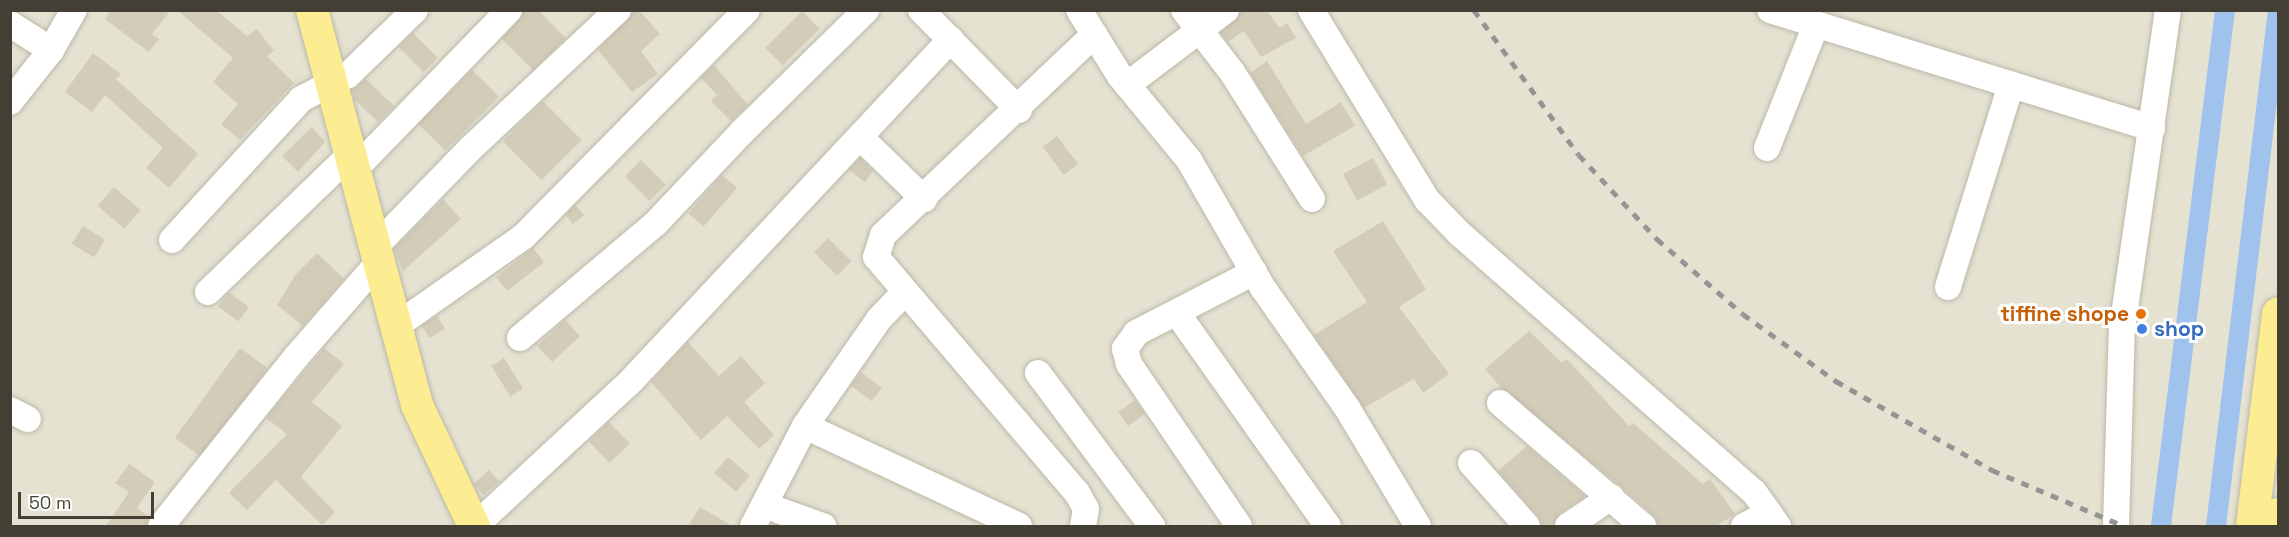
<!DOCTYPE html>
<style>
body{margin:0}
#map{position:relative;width:2289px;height:537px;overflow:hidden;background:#f1efe4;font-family:"Space Grotesk",sans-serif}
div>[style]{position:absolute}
.residential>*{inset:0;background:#e5e2d2;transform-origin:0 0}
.canal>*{height:20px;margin:-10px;padding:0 10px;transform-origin:10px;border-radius:10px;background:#a0c3ee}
.building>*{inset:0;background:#d3ccb9;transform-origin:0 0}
.roads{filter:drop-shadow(0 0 2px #bcb8a7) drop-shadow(0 0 2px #bcb8a7)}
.minor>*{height:26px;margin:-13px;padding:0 13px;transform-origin:13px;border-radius:13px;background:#fff}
.major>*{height:32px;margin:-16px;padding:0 16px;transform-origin:16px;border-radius:16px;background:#fcec92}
.rail>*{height:4.5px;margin-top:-2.25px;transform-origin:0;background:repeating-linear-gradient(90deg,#949494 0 8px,transparent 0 16px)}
.dots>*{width:16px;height:16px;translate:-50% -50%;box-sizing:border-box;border:3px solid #fff;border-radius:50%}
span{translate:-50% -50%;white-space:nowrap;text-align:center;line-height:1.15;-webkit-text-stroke:6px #fff;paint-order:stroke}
.food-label{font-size:21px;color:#c56008;font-weight:700}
.right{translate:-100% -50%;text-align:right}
.shop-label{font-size:21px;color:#366cbe;font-weight:700}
.left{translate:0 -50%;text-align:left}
.frame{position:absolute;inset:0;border:12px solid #433f34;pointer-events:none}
.scale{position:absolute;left:18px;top:492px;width:136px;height:27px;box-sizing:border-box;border:3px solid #433f34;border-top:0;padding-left:8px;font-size:18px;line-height:21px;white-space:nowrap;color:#433f34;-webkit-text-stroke:4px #fff;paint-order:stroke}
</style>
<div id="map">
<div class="residential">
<i style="left:11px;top:11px;width:2267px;height:515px"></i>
</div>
<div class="canal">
<i style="left:2161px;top:526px;width:520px;rotate:-82.93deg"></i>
<i style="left:2216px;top:526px;width:520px;rotate:-83.15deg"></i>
</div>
<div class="building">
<i style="clip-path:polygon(111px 10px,171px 10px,152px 34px,159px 39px,149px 52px,105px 19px)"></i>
<i style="clip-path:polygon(177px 10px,216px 10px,247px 36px,257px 29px,274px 51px,267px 56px,294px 83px,240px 140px,221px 124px,238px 104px,213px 82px,233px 58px)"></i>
<i style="clip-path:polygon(524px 10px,538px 10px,566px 38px,533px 70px,502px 39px)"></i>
<i style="clip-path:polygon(639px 10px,660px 34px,641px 51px,658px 74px,632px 92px,598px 50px,633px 11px)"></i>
<i style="clip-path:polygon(1241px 10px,1266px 10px,1280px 28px,1287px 23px,1296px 38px,1261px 57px,1244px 31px,1228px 42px,1221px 33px)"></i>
<i style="left:802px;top:11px;width:25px;height:52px;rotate:45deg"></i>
<i style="left:413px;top:33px;width:35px;height:20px;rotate:45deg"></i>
<i style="clip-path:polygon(93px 53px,121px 74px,116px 79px,198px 154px,169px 188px,146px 168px,163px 148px,105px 95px,92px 112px,65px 92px)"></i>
<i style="clip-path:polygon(1267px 61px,1306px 124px,1341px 102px,1355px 126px,1303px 156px,1250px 73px)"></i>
<i style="clip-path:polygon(714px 65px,748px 105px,731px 121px,711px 101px,717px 95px,701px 78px)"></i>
<i style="left:472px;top:70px;width:38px;height:76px;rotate:45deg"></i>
<i style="clip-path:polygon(366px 79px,394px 106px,378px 122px,354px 99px,352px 90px)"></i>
<i style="left:543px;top:101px;width:55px;height:57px;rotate:45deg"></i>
<i style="clip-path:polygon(312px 127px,325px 142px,298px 172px,282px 156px)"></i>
<i style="left:1057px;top:136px;width:35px;height:18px;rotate:53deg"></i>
<i style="clip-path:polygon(860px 158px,873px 171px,865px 182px,849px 170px)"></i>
<i style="left:1373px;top:158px;width:30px;height:34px;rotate:62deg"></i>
<i style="left:641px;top:160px;width:35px;height:23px;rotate:45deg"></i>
<i style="left:722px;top:175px;width:20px;height:51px;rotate:41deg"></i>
<i style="left:114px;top:187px;width:35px;height:25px;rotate:41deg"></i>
<i style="clip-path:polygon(443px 199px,461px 219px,403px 271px,394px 249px)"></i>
<i style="clip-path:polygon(575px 205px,584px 215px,573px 224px,566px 215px)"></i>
<i style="clip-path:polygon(1383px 221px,1426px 289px,1399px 307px,1449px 374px,1423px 393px,1414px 379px,1364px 408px,1314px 335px,1367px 302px,1333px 251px)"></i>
<i style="left:83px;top:226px;width:26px;height:21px;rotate:32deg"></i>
<i style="left:828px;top:238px;width:33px;height:20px;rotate:45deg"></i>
<i style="left:533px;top:248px;width:18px;height:47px;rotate:52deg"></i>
<i style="clip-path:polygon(317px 253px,344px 279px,303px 326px,277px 305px,296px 274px)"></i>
<i style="left:229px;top:292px;width:25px;height:18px;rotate:37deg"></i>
<i style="left:437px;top:316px;width:15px;height:18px;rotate:58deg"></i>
<i style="left:565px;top:320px;width:22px;height:38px;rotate:47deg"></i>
<i style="clip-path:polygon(1529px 331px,1562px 363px,1567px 359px,1629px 426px,1633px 423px,1703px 484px,1710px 479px,1735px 514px,1716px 526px,1659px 526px,1653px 515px,1623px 488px,1501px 388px,1485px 369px)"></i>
<i style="clip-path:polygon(688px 342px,719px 376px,741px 356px,765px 383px,744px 402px,774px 435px,759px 449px,727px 416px,701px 440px,651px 382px)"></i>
<i style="left:240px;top:348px;width:34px;height:111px;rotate:36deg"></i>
<i style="clip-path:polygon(324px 348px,344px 364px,312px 402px,342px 426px,301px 477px,335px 512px,322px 525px,276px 480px,247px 510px,229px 493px,287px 434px,266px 418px)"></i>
<i style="left:504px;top:358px;width:36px;height:15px;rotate:58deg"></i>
<i style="left:861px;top:372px;width:26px;height:17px;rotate:37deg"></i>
<i style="left:1135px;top:400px;width:17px;height:21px;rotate:54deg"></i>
<i style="left:609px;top:422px;width:30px;height:28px;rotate:46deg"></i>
<i style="clip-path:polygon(1527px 446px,1585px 496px,1559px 514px,1553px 526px,1542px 526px,1538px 516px,1498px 471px)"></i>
<i style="left:728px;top:457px;width:29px;height:21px;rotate:41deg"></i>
<i style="clip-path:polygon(129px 464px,155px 482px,137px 508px,149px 517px,146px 526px,106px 526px,129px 492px,115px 483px)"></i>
<i style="left:489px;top:470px;width:15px;height:21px;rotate:48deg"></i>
<i style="clip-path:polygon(700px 507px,732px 526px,688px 526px)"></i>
</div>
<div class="roads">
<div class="minor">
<i style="left:921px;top:10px;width:140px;rotate:45.6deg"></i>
<i style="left:1079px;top:10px;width:78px;rotate:58.2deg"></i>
<i style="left:1120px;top:76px;width:109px;rotate:50.6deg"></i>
<i style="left:1189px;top:160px;width:148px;rotate:60deg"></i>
<i style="left:1263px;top:288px;width:146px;rotate:55deg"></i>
<i style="left:1347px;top:408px;width:138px;rotate:59deg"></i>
<i style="left:1184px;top:10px;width:78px;rotate:52.3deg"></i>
<i style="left:1232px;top:72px;width:150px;rotate:57.8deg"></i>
<i style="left:1311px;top:10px;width:223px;rotate:58.6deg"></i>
<i style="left:1427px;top:200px;width:47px;rotate:45.9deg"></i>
<i style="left:1460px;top:234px;width:391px;rotate:41.3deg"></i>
<i style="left:1754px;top:492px;width:42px;rotate:54.8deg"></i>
<i style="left:1770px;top:10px;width:400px;rotate:17.2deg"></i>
<i style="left:10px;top:24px;width:49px;rotate:32.4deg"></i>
<i style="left:1127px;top:85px;width:124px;rotate:-37.1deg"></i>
<i style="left:10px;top:102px;width:66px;rotate:-51.7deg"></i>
<i style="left:51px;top:50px;width:46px;rotate:-60.1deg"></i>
<i style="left:861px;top:138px;width:88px;rotate:44.1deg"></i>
<i style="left:1767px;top:148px;width:132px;rotate:-68.3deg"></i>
<i style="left:356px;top:168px;width:220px;rotate:-45.9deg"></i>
<i style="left:172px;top:240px;width:191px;rotate:-47.5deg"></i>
<i style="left:301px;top:99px;width:53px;rotate:-27.1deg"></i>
<i style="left:348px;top:75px;width:93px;rotate:-44.1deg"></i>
<i style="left:375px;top:247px;width:136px;rotate:-45.9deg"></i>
<i style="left:470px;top:149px;width:203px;rotate:-43.2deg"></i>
<i style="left:1948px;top:287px;width:212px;rotate:-72.7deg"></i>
<i style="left:208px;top:292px;width:197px;rotate:-44deg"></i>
<i style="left:1177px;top:313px;width:261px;rotate:54.7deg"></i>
<i style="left:396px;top:326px;width:156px;rotate:-35.1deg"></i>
<i style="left:524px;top:236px;width:317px;rotate:-45.4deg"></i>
<i style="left:520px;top:338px;width:178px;rotate:-40.2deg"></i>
<i style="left:656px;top:223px;width:125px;rotate:-46.6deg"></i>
<i style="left:742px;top:132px;width:174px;rotate:-44.5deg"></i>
<i style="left:1038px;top:373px;width:191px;rotate:53.3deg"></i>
<i style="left:1500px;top:403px;width:189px;rotate:40.7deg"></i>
<i style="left:10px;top:410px;width:20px;rotate:27deg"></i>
<i style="left:805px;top:426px;width:236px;rotate:25deg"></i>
<i style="left:1471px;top:463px;width:84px;rotate:48.4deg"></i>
<i style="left:764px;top:505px;width:63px;rotate:19.6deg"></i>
<i style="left:161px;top:526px;width:216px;rotate:-51.4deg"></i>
<i style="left:296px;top:357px;width:126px;rotate:-48.9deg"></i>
<i style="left:475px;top:526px;width:213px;rotate:-42.9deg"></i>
<i style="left:631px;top:381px;width:468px;rotate:-46.9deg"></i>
<i style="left:753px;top:526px;width:113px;rotate:-62.5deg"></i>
<i style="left:805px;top:426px;width:130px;rotate:-55.3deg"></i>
<i style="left:879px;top:319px;width:36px;rotate:-46deg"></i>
<i style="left:1083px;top:526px;width:17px;rotate:-80deg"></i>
<i style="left:1086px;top:509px;width:18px;rotate:-119deg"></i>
<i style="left:1077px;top:493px;width:310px;rotate:-130.4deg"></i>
<i style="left:876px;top:257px;width:23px;rotate:-72deg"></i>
<i style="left:883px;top:235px;width:291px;rotate:-43.5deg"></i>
<i style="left:1239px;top:526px;width:196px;rotate:-124.2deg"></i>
<i style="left:1129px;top:364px;width:16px;rotate:-105deg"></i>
<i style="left:1125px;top:349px;width:19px;rotate:-55deg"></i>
<i style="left:1136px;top:333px;width:133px;rotate:-27.3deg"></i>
<i style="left:1568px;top:526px;width:52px;rotate:-34deg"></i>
<i style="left:1744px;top:526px;width:28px;rotate:-27deg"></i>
<i style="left:2116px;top:526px;width:197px;rotate:-88.3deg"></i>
<i style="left:2122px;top:329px;width:322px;rotate:-81.8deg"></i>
</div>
<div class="major">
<i style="left:312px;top:10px;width:409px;rotate:75.1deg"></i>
<i style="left:417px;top:405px;width:134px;rotate:64.8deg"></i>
<i style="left:2252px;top:526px;width:214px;rotate:-83deg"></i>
<i style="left:2277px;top:526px;width:12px;rotate:-85deg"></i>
</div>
</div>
<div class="rail">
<i style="left:1474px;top:10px;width:179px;rotate:54.1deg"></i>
<i style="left:1579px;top:155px;width:115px;rotate:47.1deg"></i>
<i style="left:1657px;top:239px;width:114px;rotate:41.1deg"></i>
<i style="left:1743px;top:314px;width:115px;rotate:35.8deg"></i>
<i style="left:1836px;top:381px;width:180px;rotate:29.7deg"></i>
<i style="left:1992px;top:470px;width:143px;rotate:23deg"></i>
</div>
<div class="dots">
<i style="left:2141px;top:314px;background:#e8710a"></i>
<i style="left:2142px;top:329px;background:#3f7fe0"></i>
</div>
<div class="food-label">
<span class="right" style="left:2129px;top:314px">tiffine shope</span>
</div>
<div class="shop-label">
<span class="left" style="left:2154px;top:329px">shop</span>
</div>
<div class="frame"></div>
<div class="scale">50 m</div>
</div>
